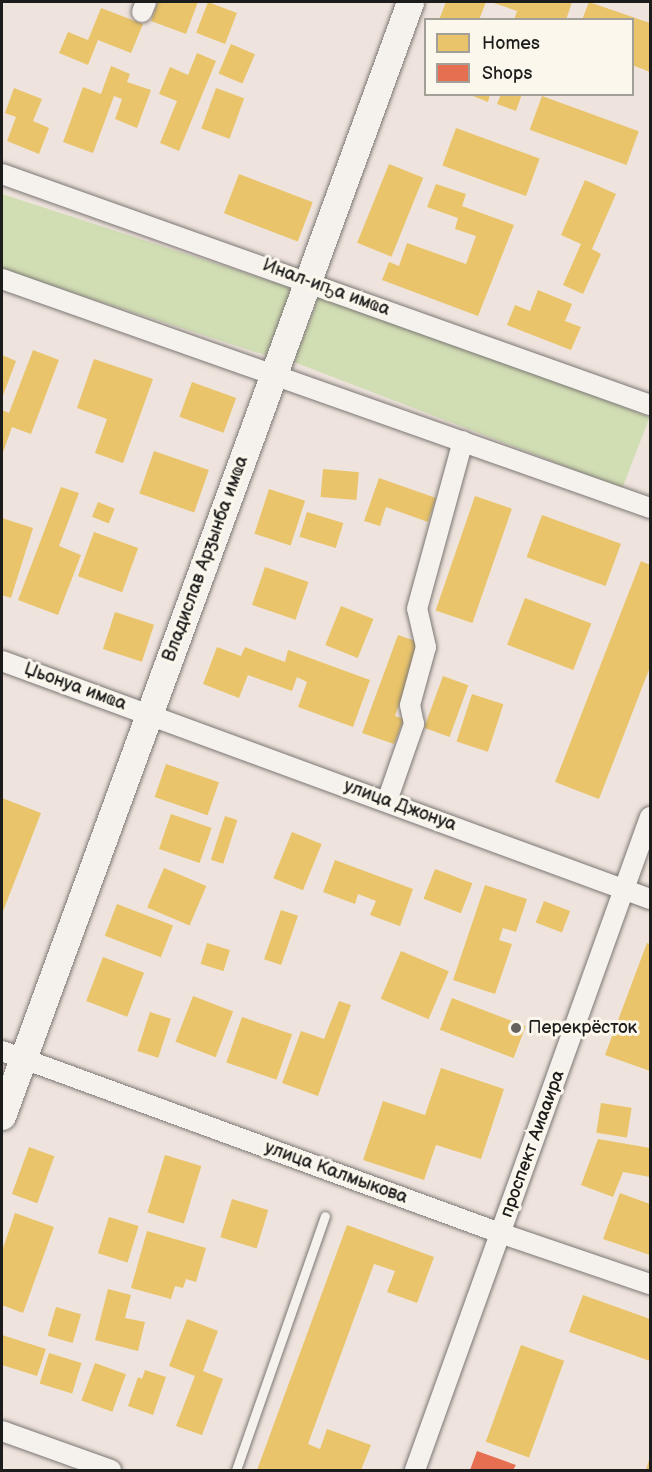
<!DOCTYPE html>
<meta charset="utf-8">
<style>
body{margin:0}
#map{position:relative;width:652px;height:1472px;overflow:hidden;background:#efe4dd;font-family:"Balsamiq Sans",sans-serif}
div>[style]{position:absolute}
.green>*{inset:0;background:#d1ddb3;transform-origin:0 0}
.homes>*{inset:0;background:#e9c46a;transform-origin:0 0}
.shops>*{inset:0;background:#e76f51}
.roads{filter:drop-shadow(0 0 2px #7b7673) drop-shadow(0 0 2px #7b7673)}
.lane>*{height:9px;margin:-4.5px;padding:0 4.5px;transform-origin:4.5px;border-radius:4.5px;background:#f5f2ee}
.street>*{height:20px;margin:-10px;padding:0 10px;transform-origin:10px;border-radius:10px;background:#f5f2ee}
.secondary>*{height:27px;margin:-13.5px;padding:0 13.5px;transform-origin:13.5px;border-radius:13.5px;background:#f5f2ee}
.dots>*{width:16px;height:16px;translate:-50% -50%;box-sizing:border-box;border:3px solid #fbf7ec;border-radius:50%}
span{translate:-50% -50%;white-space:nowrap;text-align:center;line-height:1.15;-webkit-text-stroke:6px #fbf7ec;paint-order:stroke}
.street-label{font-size:18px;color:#1c1c1c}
.poi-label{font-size:18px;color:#1c1c1c}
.left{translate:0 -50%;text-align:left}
.frame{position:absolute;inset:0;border:3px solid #1c1c1c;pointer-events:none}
.legend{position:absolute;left:424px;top:18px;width:210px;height:78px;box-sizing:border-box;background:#fbf7ec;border:2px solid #a29f99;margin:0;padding:8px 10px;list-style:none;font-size:18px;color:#1c1c1c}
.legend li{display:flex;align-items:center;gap:12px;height:30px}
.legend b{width:30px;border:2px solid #a29f99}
</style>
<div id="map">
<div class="green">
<i style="left:2px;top:194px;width:307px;height:72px;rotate:18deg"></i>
<i style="left:321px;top:291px;width:352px;height:76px;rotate:21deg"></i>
</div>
<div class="homes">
<i style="clip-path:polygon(158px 2px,198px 2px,186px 34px,151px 21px)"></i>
<i style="left:208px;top:2px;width:31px;height:33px;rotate:21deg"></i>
<i style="clip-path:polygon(446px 2px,486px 2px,479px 20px,439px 20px)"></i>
<i style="clip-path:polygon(491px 2px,572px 2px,566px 20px,514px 20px,517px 11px)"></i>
<i style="clip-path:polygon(589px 2px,650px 23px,650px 72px,632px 65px,632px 20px,582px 20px)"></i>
<i style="clip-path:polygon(101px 8px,143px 24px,131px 53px,98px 40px,88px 65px,59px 53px,68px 32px,88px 40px)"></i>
<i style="left:231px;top:44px;width:26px;height:32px;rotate:23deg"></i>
<i style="clip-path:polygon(197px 53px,216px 61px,179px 151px,160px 143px,177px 101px,159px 94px,170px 67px,188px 75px)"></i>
<i style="clip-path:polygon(111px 66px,130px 74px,127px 82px,151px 90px,137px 128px,115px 119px,122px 99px,114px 96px,93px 153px,63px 142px,83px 87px,101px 94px)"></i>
<i style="clip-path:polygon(14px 88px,42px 99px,33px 121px,49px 128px,39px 154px,7px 141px,16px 117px,5px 113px)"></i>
<i style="left:216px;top:88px;width:30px;height:43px;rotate:20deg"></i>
<i style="clip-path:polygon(468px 94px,490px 94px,488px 102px)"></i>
<i style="clip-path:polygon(501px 94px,522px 94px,516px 111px,497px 104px)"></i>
<i style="left:542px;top:96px;width:103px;height:36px;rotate:20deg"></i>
<i style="left:456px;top:128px;width:89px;height:40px;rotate:20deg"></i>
<i style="left:389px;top:164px;width:37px;height:85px;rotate:22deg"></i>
<i style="left:239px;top:174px;width:79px;height:42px;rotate:21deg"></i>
<i style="clip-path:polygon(585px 180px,616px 194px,592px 249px,601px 254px,583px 294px,563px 285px,581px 244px,561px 235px)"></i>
<i style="clip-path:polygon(436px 184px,466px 194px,462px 206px,514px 225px,478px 316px,382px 280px,389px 262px,399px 266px,407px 243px,466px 264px,476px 236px,455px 229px,458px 218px,427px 207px)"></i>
<i style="clip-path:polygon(538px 290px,572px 304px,565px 321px,581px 327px,571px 350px,507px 325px,515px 305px,530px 311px)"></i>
<i style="clip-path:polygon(33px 350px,59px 360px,31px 434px,12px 427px,2px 455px,2px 410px,9px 413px)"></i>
<i style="clip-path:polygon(2px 355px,16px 361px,2px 398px)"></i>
<i style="clip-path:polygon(94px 359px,153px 379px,123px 463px,95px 453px,107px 419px,77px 408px)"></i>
<i style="left:192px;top:382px;width:47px;height:37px;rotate:20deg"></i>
<i style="left:154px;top:451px;width:58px;height:45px;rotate:19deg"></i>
<i style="left:323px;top:469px;width:36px;height:28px;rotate:5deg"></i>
<i style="clip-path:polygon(379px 478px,436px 498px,428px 522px,386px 507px,380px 526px,364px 521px)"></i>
<i style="clip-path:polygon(61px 487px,79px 493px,59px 546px,81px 555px,58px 615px,18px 600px)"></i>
<i style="left:269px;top:489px;width:38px;height:47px;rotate:18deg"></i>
<i style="left:475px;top:496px;width:39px;height:121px;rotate:19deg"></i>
<i style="left:98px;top:502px;width:18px;height:16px;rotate:22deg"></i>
<i style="left:307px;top:512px;width:38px;height:26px;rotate:17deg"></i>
<i style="left:542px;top:515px;width:84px;height:45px;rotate:20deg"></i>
<i style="clip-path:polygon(2px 518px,33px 528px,11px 598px,2px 595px)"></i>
<i style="left:94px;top:532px;width:47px;height:47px;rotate:20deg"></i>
<i style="clip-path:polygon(641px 561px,650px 565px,650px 667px,599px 799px,555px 782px)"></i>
<i style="left:265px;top:567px;width:46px;height:40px;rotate:19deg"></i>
<i style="left:525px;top:598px;width:71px;height:50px;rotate:21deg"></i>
<i style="left:341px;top:606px;width:35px;height:42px;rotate:22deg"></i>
<i style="left:115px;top:612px;width:41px;height:39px;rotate:18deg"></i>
<i style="clip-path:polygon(398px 635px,421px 643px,395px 716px,404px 719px,394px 744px,362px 733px)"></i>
<i style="clip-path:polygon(217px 647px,241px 656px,245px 647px,285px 662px,288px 650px,370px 680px,353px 727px,298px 707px,307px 682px,297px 677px,292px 691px,248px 675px,239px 698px,203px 684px)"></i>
<i style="left:443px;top:676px;width:27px;height:55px;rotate:20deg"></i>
<i style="left:472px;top:694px;width:33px;height:50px;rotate:18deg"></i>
<i style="left:166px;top:764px;width:56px;height:35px;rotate:19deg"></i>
<i style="clip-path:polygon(2px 798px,41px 813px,2px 914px)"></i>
<i style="left:171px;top:814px;width:43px;height:37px;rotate:19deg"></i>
<i style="left:225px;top:816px;width:13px;height:46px;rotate:18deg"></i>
<i style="left:292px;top:832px;width:32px;height:50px;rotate:22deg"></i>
<i style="clip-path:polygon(335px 860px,413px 889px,400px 926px,370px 915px,376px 901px,358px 894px,355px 904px,323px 892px)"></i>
<i style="left:164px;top:868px;width:46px;height:43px;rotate:23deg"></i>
<i style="left:435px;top:869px;width:40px;height:32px;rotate:21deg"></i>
<i style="clip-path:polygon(485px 885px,527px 899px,516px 932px,503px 928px,499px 940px,512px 944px,495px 994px,453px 980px)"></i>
<i style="left:544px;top:901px;width:28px;height:23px;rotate:21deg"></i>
<i style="left:117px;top:904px;width:60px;height:34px;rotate:21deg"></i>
<i style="left:281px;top:910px;width:18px;height:52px;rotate:19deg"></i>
<i style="left:207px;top:943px;width:24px;height:22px;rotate:17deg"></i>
<i style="clip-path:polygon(647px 943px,650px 944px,650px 1071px,605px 1055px)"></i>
<i style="left:401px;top:951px;width:52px;height:52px;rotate:23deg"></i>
<i style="left:103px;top:957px;width:44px;height:47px;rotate:21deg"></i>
<i style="left:193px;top:996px;width:43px;height:49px;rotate:21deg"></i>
<i style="left:452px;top:998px;width:79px;height:34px;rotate:21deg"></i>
<i style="clip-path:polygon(339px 1001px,351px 1005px,318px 1096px,282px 1083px,301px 1031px,324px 1039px)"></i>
<i style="left:150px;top:1012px;width:22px;height:41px;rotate:18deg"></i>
<i style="left:242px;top:1017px;width:53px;height:48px;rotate:19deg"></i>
<i style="clip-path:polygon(441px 1068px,504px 1089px,481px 1159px,436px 1145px,424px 1180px,363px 1160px,383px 1101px,425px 1115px)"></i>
<i style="left:601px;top:1103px;width:31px;height:30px;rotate:9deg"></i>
<i style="clip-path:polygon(598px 1139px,650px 1148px,650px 1177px,623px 1172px,613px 1197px,581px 1185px)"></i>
<i style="left:29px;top:1147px;width:27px;height:50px;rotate:20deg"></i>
<i style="left:165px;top:1155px;width:38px;height:60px;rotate:17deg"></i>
<i style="clip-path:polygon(620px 1193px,650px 1204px,650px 1255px,603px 1239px)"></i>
<i style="left:232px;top:1199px;width:38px;height:40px;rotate:17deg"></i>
<i style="clip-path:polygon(15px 1213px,54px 1227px,23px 1313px,2px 1305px,2px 1251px)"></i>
<i style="left:109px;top:1217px;width:31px;height:38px;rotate:17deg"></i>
<i style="clip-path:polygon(347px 1225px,434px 1257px,417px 1303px,387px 1292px,395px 1271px,374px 1264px,308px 1444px,320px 1449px,327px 1429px,371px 1445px,361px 1470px,257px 1470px)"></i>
<i style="clip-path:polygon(147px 1231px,206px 1248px,196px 1282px,186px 1279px,183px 1288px,175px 1286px,171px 1299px,131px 1288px)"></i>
<i style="clip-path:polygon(108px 1289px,131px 1295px,125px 1318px,145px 1322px,138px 1351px,95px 1340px)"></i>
<i style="clip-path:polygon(583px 1295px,650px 1319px,650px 1361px,569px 1332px)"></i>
<i style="left:56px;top:1307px;width:26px;height:30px;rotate:16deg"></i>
<i style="clip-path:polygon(187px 1319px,218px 1331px,203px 1371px,223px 1379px,202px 1435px,176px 1426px,195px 1376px,169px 1366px)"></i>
<i style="clip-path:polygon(2px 1335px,46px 1349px,37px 1376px,2px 1365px)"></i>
<i style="left:521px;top:1345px;width:46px;height:103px;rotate:20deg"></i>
<i style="left:49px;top:1353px;width:34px;height:32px;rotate:17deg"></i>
<i style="left:95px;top:1363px;width:33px;height:40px;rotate:20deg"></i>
<i style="clip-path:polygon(145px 1370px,166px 1377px,153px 1415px,128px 1406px,138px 1377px,142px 1379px)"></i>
<i style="clip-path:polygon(650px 1456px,650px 1470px,646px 1470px)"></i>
</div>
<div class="shops">
<i style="clip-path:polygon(477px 1451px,516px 1465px,513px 1470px,470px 1470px)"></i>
</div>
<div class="roads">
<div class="lane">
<i style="left:236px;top:1470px;width:269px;rotate:-70.7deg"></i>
</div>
<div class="street">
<i style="left:142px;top:12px;width:11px;rotate:-68deg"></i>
<i style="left:2px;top:174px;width:688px;rotate:19.62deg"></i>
<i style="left:2px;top:279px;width:687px;rotate:19.46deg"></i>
<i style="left:2px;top:661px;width:690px;rotate:20.17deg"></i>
<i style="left:387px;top:801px;width:82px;rotate:-70.7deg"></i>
<i style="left:414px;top:724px;width:19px;rotate:-102deg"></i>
<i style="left:410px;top:705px;width:60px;rotate:-74.6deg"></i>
<i style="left:426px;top:647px;width:39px;rotate:-103deg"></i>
<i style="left:417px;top:609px;width:174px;rotate:-74.7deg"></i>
<i style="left:2px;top:1051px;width:530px;rotate:20.08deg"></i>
<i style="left:500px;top:1233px;width:158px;rotate:18.8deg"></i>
<i style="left:2px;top:1431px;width:116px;rotate:19.7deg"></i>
<i style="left:415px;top:1470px;width:694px;rotate:-70.21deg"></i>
</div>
<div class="secondary">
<i style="left:2px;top:1116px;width:1186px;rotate:-69.88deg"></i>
</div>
</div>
<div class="dots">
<i style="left:516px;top:1028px;background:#666260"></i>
</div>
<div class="street-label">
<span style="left:326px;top:288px;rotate:20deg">Инал-иҧа имҩа</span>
<span style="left:206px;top:559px;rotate:-70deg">Владислав Арӡынба имҩа</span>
<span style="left:75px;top:687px;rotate:20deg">Џьонуа имҩа</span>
<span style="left:400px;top:806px;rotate:20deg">улица Джонуа</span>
<span style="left:533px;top:1144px;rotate:-70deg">проспект Аиааира</span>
<span style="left:336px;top:1173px;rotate:20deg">улица Калмыкова</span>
</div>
<div class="poi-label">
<span class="left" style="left:528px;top:1028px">Перекрёсток</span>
</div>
<div class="frame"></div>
<ul class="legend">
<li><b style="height:16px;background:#e9c46a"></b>Homes</li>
<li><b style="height:16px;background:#e76f51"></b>Shops</li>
</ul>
</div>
